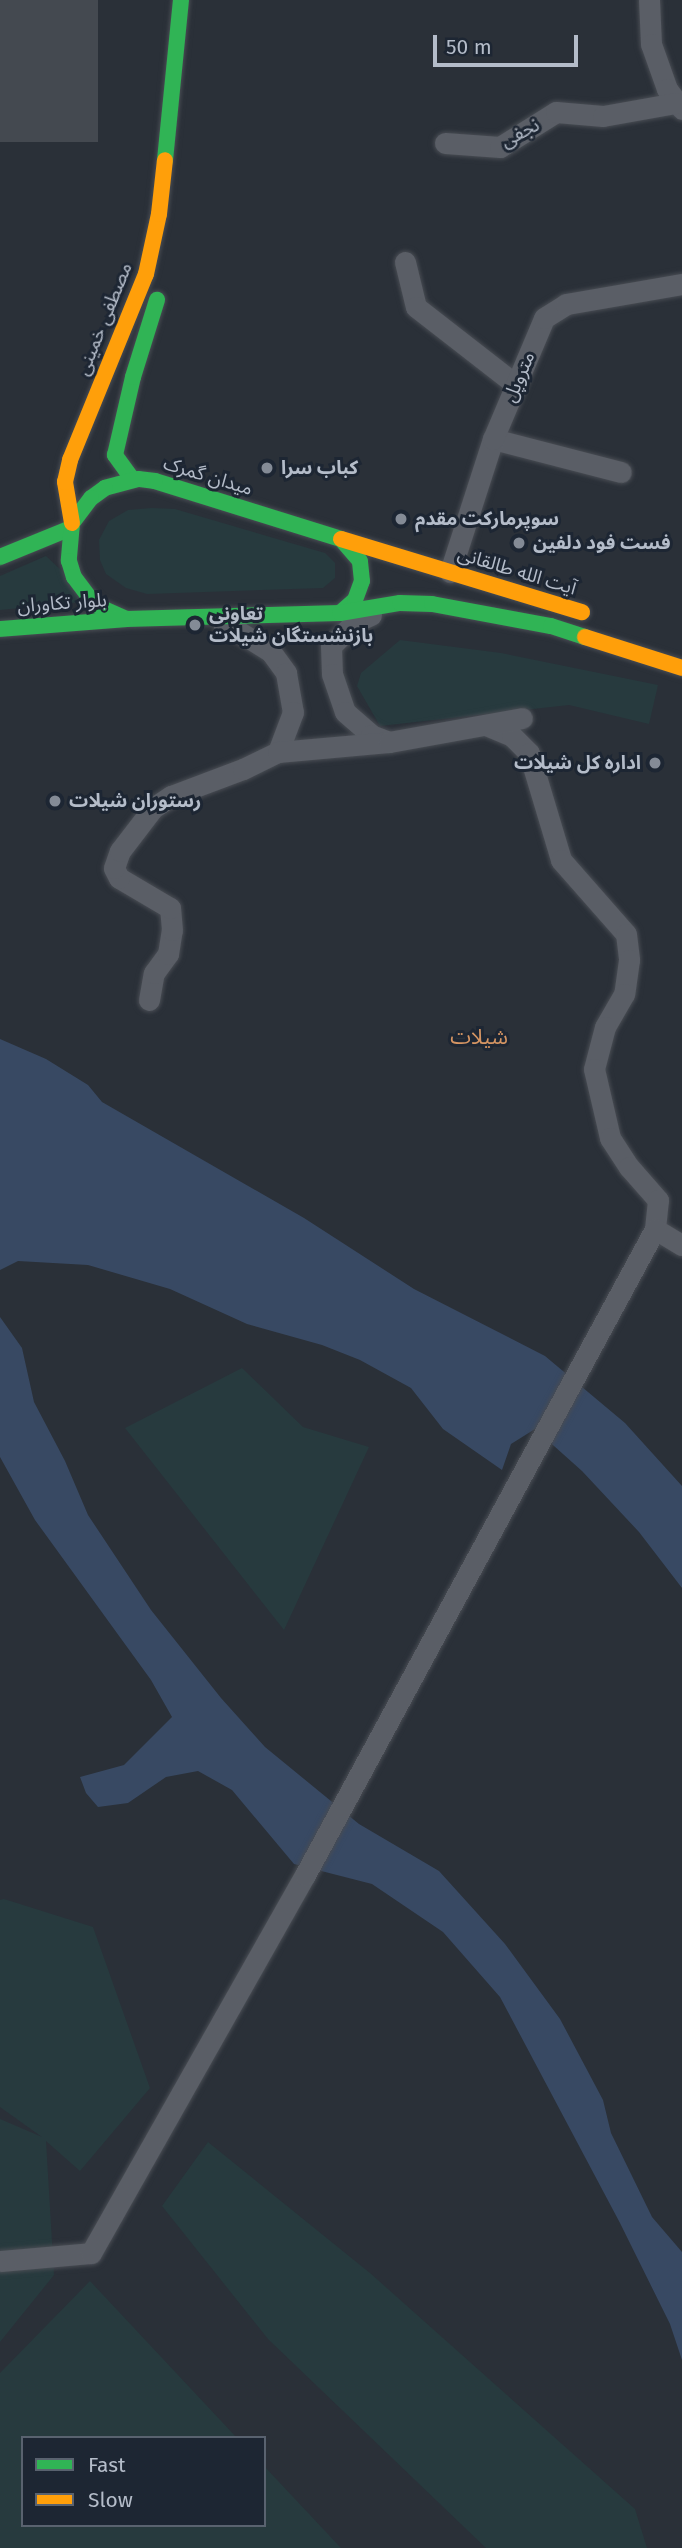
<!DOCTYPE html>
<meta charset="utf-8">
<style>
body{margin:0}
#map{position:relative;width:682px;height:2548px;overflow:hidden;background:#2a3038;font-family:"Fira Sans","Noto Sans Arabic",sans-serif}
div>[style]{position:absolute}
.green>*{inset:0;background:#273a3e}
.water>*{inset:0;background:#384963}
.building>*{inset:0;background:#444950;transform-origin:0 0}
.roads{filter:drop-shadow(0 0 2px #484c53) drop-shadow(0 0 2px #484c53)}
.street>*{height:21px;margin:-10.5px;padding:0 10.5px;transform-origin:10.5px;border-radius:10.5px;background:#5a5e66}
.fast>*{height:16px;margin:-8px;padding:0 8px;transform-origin:8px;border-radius:8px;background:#30b455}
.slow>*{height:16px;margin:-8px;padding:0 8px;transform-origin:8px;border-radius:8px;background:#ff9f0a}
.dots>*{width:19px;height:19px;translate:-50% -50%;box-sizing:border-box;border:4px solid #1d2633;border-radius:50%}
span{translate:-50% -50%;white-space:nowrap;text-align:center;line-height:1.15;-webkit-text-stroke:6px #1d2633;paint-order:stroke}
.street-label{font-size:19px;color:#b4bcc9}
.poi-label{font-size:19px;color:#b4bcc9;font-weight:700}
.left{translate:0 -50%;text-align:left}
.right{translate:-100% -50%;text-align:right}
.neighbourhood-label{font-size:21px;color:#d59563}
.legend{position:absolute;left:21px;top:2436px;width:245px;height:91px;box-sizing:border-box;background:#1d2633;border:2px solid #59626f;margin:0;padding:9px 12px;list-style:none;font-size:21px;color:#b4bcc9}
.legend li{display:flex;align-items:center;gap:14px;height:35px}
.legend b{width:35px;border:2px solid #59626f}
.scale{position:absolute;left:433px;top:35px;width:145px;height:32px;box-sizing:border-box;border:4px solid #b4bcc9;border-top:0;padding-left:9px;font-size:21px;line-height:24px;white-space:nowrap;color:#b4bcc9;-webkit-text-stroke:5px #1d2633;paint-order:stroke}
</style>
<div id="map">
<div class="green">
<i style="clip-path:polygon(152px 508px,175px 509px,325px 553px,335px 563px,335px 578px,323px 588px,147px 594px,126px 588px,106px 574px,100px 560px,99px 540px,109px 521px,128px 510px)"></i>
<i style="clip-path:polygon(46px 556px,63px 572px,82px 602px,0 610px,0 576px)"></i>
<i style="clip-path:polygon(400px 640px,501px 653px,658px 685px,649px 724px,569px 705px,380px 726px,357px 686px,361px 673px)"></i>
<i style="clip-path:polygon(242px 1368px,303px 1427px,369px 1447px,284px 1630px,125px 1428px)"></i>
<i style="clip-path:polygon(4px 1899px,93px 1927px,150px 2088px,80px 2171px,46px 2141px,54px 2275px,0 2342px,0 2119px,42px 2137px,0 2107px,0 1900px)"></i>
<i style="clip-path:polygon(208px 2142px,370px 2273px,635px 2509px,647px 2548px,486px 2548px,268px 2339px,162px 2206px)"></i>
<i style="clip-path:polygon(90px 2281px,237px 2438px,23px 2438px,23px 2525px,264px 2525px,264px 2466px,341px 2548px,0 2548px,0 2373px)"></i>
</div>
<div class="water">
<i style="clip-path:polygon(0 1039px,46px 1059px,88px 1085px,102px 1102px,304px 1218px,414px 1289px,545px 1356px,625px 1423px,682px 1486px,682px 1588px,639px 1532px,582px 1471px,535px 1429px,511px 1444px,502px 1470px,443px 1429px,411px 1388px,360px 1360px,322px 1345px,247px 1324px,170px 1289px,88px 1265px,18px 1261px,0 1270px)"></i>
<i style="clip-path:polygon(0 1317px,22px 1348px,34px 1402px,65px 1461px,88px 1515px,151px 1610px,221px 1698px,265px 1747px,359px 1824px,439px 1871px,505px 1944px,560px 2019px,603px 2100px,611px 2133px,652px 2217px,682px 2252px,682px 2360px,670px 2324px,620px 2223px,500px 1997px,443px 1932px,372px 1884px,294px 1864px,232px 1790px,198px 1771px,166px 1777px,128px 1803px,98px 1807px,86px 1793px,80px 1777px,124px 1765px,172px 1717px,151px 1680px,35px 1520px,0 1457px)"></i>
</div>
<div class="building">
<i style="left:0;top:0;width:98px;height:142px"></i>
</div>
<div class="roads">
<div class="street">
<i style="left:649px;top:0;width:44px;rotate:87.4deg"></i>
<i style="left:651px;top:44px;width:48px;rotate:70.4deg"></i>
<i style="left:667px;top:89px;width:25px;rotate:53deg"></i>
<i style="left:445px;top:143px;width:55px;rotate:4.2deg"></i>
<i style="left:500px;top:147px;width:66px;rotate:-32deg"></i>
<i style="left:556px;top:112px;width:47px;rotate:4.9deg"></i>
<i style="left:603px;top:116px;width:74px;rotate:-10.1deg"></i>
<i style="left:405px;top:262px;width:46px;rotate:76.3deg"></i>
<i style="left:416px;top:307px;width:125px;rotate:37.9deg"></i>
<i style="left:493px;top:439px;width:132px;rotate:14.5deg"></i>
<i style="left:450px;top:572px;width:140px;rotate:-72.1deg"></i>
<i style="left:493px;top:439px;width:131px;rotate:-67.1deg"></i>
<i style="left:544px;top:318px;width:26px;rotate:-32deg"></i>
<i style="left:566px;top:304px;width:118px;rotate:-9.8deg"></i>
<i style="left:371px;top:615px;width:17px;rotate:156deg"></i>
<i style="left:355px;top:622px;width:34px;rotate:135deg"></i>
<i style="left:331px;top:646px;width:28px;rotate:88deg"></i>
<i style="left:332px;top:674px;width:40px;rotate:71.1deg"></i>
<i style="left:345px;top:712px;width:35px;rotate:41deg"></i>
<i style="left:371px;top:735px;width:19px;rotate:21deg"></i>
<i style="left:222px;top:621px;width:58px;rotate:32.3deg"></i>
<i style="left:271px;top:652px;width:26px;rotate:54deg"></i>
<i style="left:286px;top:673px;width:40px;rotate:80deg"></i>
<i style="left:293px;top:712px;width:43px;rotate:110.6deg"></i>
<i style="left:486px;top:725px;width:28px;rotate:23deg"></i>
<i style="left:512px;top:736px;width:24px;rotate:45deg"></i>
<i style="left:529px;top:753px;width:112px;rotate:73.3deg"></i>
<i style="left:561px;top:860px;width:98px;rotate:48.7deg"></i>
<i style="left:626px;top:934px;width:26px;rotate:83deg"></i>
<i style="left:629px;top:960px;width:34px;rotate:98deg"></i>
<i style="left:624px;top:994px;width:38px;rotate:120deg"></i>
<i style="left:605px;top:1027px;width:43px;rotate:104.7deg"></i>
<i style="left:594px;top:1069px;width:71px;rotate:76.9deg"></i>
<i style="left:610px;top:1138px;width:35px;rotate:57deg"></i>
<i style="left:629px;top:1167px;width:44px;rotate:48.7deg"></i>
<i style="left:658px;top:1200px;width:29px;rotate:96deg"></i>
<i style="left:655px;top:1229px;width:31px;rotate:31deg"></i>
<i style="left:149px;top:1000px;width:27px;rotate:-80deg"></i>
<i style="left:154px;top:973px;width:24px;rotate:-54deg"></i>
<i style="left:168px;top:954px;width:24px;rotate:-81deg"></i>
<i style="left:172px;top:930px;width:22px;rotate:-95deg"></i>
<i style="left:170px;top:908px;width:59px;rotate:-149.5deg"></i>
<i style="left:119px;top:878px;width:11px;rotate:-117deg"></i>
<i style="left:114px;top:868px;width:18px;rotate:-71deg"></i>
<i style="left:120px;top:851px;width:54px;rotate:-52.5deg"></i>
<i style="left:153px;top:808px;width:22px;rotate:-34deg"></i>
<i style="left:171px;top:796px;width:77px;rotate:-20.6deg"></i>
<i style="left:243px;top:769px;width:39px;rotate:-26deg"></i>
<i style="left:278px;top:752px;width:111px;rotate:-5.1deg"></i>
<i style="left:389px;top:742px;width:135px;rotate:-10.2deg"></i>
<i style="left:0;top:2261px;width:91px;rotate:-5deg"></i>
<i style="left:91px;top:2253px;width:434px;rotate:-60.5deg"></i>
<i style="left:305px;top:1875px;width:735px;rotate:-61.55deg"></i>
</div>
<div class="fast">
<i style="left:165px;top:160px;width:161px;rotate:-84.3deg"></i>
<i style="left:133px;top:480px;width:31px;rotate:-126deg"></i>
<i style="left:115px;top:455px;width:80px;rotate:-77deg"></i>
<i style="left:133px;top:377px;width:81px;rotate:-72.7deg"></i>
<i style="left:0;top:557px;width:77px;rotate:-22.2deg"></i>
<i style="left:340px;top:613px;width:20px;rotate:-41deg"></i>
<i style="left:355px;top:600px;width:20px;rotate:-70deg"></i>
<i style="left:362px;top:581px;width:20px;rotate:-96deg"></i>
<i style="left:360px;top:561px;width:29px;rotate:-131deg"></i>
<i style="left:341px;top:539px;width:195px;rotate:-162.7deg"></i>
<i style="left:155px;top:481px;width:17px;rotate:-173deg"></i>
<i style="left:138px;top:479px;width:34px;rotate:165deg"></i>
<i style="left:105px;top:488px;width:17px;rotate:144deg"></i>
<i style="left:91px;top:498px;width:31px;rotate:127deg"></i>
<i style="left:72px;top:523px;width:38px;rotate:95deg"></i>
<i style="left:69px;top:561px;width:17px;rotate:73deg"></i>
<i style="left:74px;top:577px;width:35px;rotate:53deg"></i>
<i style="left:95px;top:605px;width:34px;rotate:24deg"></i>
<i style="left:126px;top:619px;width:214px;rotate:-1.6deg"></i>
<i style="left:340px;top:613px;width:61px;rotate:-9.5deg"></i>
<i style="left:400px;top:603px;width:32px;rotate:2deg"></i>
<i style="left:432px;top:604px;width:121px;rotate:10.5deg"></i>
<i style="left:551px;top:626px;width:36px;rotate:18deg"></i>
<i style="left:0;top:629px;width:126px;rotate:-4.5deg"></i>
</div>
<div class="slow">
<i style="left:72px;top:523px;width:42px;rotate:-99.7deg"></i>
<i style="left:65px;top:482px;width:23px;rotate:-77deg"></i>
<i style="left:70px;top:460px;width:201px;rotate:-67.8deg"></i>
<i style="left:146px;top:274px;width:61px;rotate:-77.8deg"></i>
<i style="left:159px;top:214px;width:54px;rotate:-83.7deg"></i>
<i style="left:341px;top:539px;width:252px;rotate:16.9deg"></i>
<i style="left:585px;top:637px;width:102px;rotate:17.7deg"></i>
</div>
</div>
<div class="dots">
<i style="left:267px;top:468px;background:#848b96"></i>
<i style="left:401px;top:519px;background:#848b96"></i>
<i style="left:519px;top:543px;background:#848b96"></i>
<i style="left:195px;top:625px;background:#848b96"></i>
<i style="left:655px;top:763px;background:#848b96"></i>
<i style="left:55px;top:801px;background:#848b96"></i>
</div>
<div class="street-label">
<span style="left:520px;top:133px;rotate:-28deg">نجفی</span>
<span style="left:104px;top:319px;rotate:-68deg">مصطفی خمینی</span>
<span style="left:519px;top:377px;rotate:-67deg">متروپل</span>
<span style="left:208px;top:476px;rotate:17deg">میدان گمرک</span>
<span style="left:517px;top:571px;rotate:17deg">آیت الله طالقانی</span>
<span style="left:62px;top:603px;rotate:-4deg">بلوار تکاوران</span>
</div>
<div class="poi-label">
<span class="left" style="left:281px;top:468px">کباب سرا</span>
<span class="left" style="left:415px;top:519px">سوپرمارکت مقدم</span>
<span class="left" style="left:533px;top:543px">فست فود دلفین</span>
<span class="left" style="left:209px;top:625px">تعاونی<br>بازنشستگان شیلات</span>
<span class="right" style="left:641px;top:763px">اداره کل شیلات</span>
<span class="left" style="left:69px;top:801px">رستوران شیلات</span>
</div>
<div class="neighbourhood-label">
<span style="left:479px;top:1037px">شیلات</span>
</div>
<ul class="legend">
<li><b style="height:9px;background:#30b455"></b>Fast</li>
<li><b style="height:9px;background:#ff9f0a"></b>Slow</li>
</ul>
<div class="scale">50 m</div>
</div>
